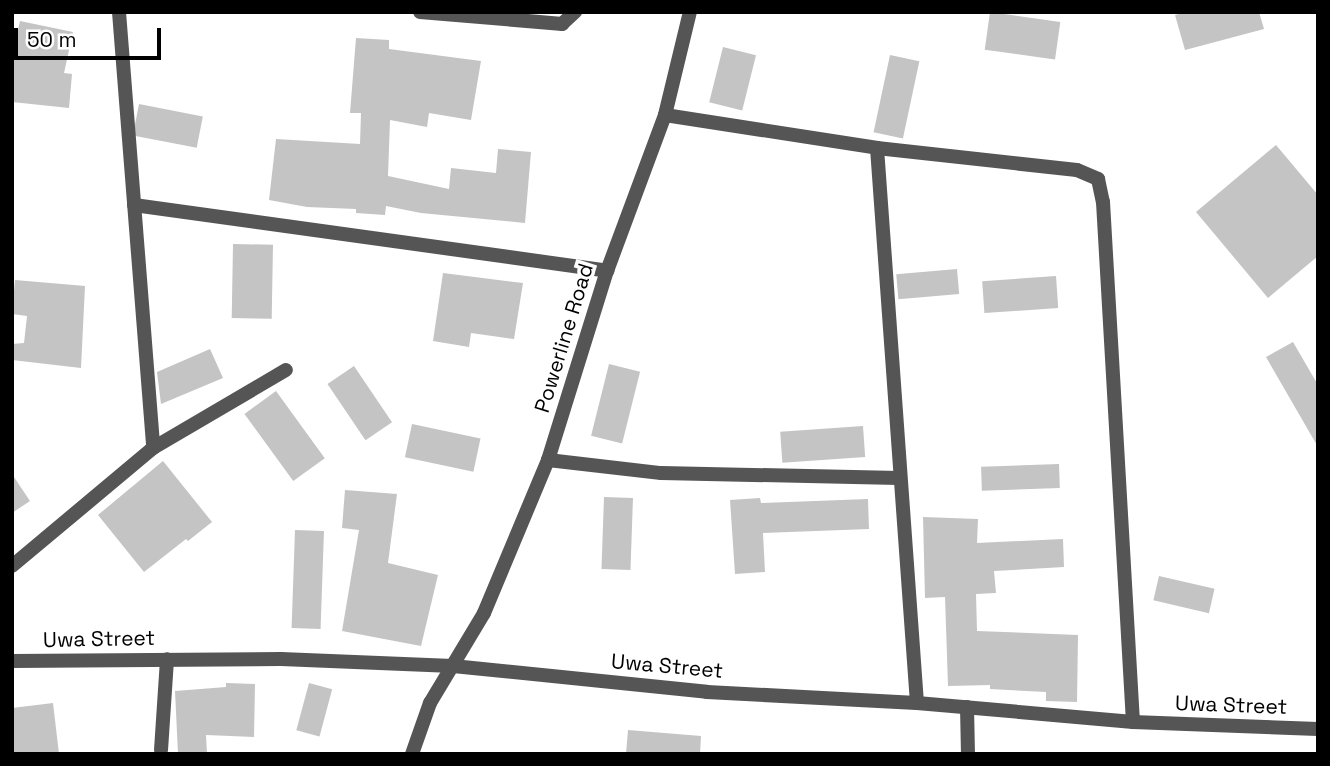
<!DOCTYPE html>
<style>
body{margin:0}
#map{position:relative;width:1330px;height:766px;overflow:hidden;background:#fff;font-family:"Space Grotesk",sans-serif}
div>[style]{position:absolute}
.building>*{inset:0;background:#c4c4c4;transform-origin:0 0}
.street>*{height:14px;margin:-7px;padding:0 7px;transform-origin:7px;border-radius:7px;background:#555}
span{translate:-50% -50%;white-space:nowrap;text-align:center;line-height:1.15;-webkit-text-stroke:7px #fff;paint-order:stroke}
.street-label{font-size:21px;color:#000}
.frame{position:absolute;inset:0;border:14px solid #000;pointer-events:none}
.scale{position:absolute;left:14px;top:28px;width:147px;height:32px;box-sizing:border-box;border:4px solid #000;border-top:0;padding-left:9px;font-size:21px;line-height:24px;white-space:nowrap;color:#000;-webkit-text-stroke:5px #fff;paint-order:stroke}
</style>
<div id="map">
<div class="building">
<i style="left:990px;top:12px;width:71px;height:38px;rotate:8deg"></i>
<i style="clip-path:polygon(1186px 12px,1259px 12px,1264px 29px,1185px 50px,1175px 15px)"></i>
<i style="clip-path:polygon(20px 21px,73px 32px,64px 73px,72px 74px,69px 108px,12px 102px,12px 56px)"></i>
<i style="clip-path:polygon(356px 38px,389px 40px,389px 49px,481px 61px,471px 120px,429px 113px,427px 127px,390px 120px,388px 176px,449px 189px,451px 168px,496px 173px,498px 149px,531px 152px,525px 223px,421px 213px,386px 206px,385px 215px,356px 213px,356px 209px,307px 207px,269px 200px,276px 139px,360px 144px,361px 113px,350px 113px)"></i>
<i style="left:723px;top:47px;width:34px;height:57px;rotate:14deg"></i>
<i style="left:890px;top:55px;width:30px;height:79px;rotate:12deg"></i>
<i style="left:139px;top:104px;width:65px;height:32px;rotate:11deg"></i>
<i style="clip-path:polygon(1276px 145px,1318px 195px,1318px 256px,1268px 298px,1196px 212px)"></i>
<i style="left:233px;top:244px;width:40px;height:74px;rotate:1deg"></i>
<i style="left:957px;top:269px;width:25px;height:61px;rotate:85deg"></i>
<i style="clip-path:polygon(443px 273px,523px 283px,514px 339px,471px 333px,469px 347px,433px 341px)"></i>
<i style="left:1056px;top:276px;width:32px;height:74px;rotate:86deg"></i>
<i style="clip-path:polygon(15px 280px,85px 286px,81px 368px,12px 360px,12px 344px,24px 343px,27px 316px,12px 314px)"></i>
<i style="clip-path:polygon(1293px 342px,1318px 385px,1318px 447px,1266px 357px)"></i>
<i style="clip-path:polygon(210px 349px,223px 378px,161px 404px,157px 372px)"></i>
<i style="left:609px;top:364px;width:32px;height:74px;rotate:14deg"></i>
<i style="left:354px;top:366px;width:68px;height:32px;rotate:56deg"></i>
<i style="left:276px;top:391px;width:83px;height:39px;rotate:54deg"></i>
<i style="left:412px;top:424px;width:70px;height:34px;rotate:12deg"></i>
<i style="left:863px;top:426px;width:31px;height:83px;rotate:86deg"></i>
<i style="clip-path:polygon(163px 461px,212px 522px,188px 541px,186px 539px,144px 572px,98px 515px)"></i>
<i style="left:1059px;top:464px;width:24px;height:78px;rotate:88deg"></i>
<i style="clip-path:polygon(12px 474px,30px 501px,12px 513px)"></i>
<i style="clip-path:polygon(345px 490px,397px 494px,388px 563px,438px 575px,421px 646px,342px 631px,359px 530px,342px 528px)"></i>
<i style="left:604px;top:497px;width:29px;height:72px;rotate:2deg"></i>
<i style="clip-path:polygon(760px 498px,761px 503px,868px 499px,869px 529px,763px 533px,765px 572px,735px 574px,730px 500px)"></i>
<i style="clip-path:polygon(923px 517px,978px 519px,977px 543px,1063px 539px,1064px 567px,994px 571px,996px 593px,976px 594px,977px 631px,1078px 635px,1077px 702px,1046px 701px,1046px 692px,990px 689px,990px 685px,948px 686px,945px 597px,925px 598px)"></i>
<i style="left:295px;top:530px;width:29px;height:98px;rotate:2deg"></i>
<i style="left:1159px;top:576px;width:57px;height:25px;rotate:13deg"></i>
<i style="clip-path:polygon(226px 683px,255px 684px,254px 737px,206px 735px,207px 754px,178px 754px,175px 691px,226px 687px)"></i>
<i style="left:309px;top:683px;width:24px;height:49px;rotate:15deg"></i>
<i style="clip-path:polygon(53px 703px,59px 754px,12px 754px,12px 708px)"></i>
<i style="clip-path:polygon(628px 730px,701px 736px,700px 754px,626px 754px)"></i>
</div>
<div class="street">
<i style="left:119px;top:12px;width:437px;rotate:85.5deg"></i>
<i style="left:420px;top:12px;width:143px;rotate:4.8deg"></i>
<i style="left:562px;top:24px;width:18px;rotate:-43deg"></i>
<i style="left:665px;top:115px;width:215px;rotate:8.8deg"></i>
<i style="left:877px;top:148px;width:201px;rotate:6.3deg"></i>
<i style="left:1077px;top:170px;width:23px;rotate:23deg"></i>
<i style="left:1098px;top:179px;width:24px;rotate:78deg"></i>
<i style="left:1103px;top:202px;width:521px;rotate:86.7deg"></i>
<i style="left:877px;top:148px;width:556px;rotate:85.88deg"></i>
<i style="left:134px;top:205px;width:478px;rotate:7.9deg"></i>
<i style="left:548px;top:460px;width:114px;rotate:6.6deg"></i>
<i style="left:661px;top:473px;width:238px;rotate:1.2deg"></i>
<i style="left:12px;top:566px;width:184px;rotate:-39.9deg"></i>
<i style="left:153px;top:448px;width:154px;rotate:-30.4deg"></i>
<i style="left:12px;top:661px;width:269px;rotate:-0.4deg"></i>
<i style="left:281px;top:659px;width:172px;rotate:2.3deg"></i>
<i style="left:453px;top:666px;width:255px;rotate:5.8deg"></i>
<i style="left:707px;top:692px;width:210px;rotate:3deg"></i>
<i style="left:917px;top:703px;width:217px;rotate:5deg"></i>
<i style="left:1133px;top:722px;width:185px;rotate:2.2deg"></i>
<i style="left:967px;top:707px;width:47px;rotate:88.8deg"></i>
<i style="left:161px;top:750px;width:91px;rotate:-86.2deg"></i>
<i style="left:412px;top:754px;width:54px;rotate:-70.6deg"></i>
<i style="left:430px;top:703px;width:105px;rotate:-59deg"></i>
<i style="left:484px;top:613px;width:166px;rotate:-67.3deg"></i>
<i style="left:548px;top:460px;width:198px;rotate:-72.7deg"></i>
<i style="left:607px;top:271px;width:166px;rotate:-69.6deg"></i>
<i style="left:665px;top:115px;width:106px;rotate:-76.4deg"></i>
</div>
<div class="street-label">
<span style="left:564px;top:338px;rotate:-73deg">Powerline Road</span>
<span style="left:99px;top:639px;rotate:-1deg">Uwa Street</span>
<span style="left:667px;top:666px;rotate:5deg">Uwa Street</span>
<span style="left:1231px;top:705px;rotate:2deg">Uwa Street</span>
</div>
<div class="frame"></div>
<div class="scale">50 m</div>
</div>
